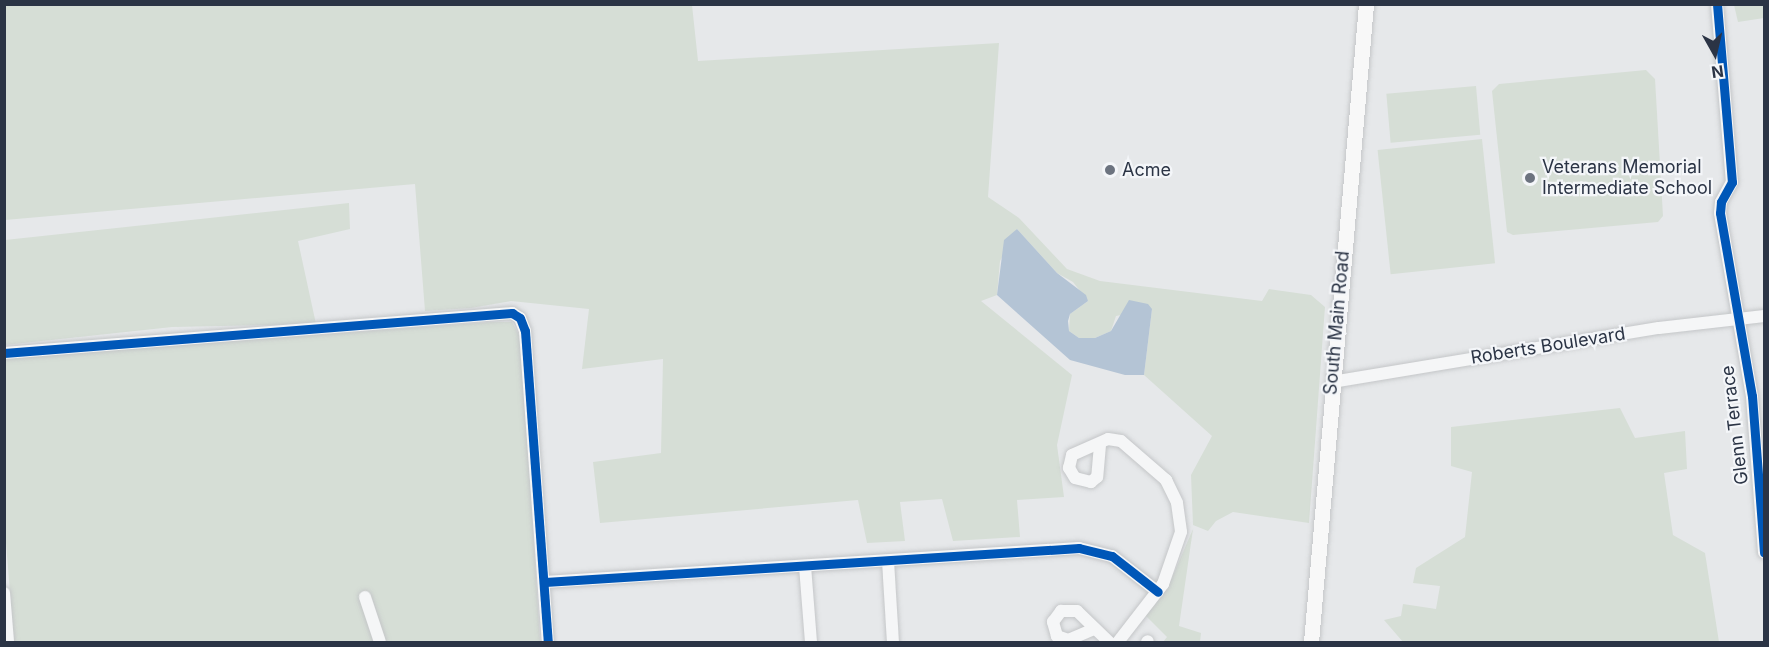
<!DOCTYPE html>
<style>
body{margin:0}
#map{position:relative;width:1769px;height:647px;overflow:hidden;background:#e6e8ea;font-family:Inter,sans-serif}
div>[style]{position:absolute}
.green>*{inset:0;background:#d6ded6;transform-origin:0 0}
.water>*{inset:0;background:#b4c4d5}
.roads{filter:drop-shadow(0 0 2px #c4c6c8) drop-shadow(0 0 2px #c4c6c8)}
.minor>*{height:12px;margin:-6px;padding:0 6px;transform-origin:6px;border-radius:6px;background:#f5f6f7}
.major>*{height:15px;margin:-7.5px;padding:0 7.5px;transform-origin:7.5px;border-radius:7.5px;background:#f8f8f8}
.cycleway>*{height:9px;margin:-4.5px;padding:0 4.5px;transform-origin:4.5px;border-radius:4.5px;background:#0057b8}
.dots>*{width:16px;height:16px;translate:-50% -50%;box-sizing:border-box;border:3px solid #f4f6f9;border-radius:50%}
span{translate:-50% -50%;white-space:nowrap;text-align:center;line-height:1.15;-webkit-text-stroke:4.5px #f4f6f9;paint-order:stroke}
.poi-label{font-size:18px;color:#2b3445}
.left{translate:0 -50%;text-align:left}
.street-label{font-size:18px;color:#2b3445}
.frame{position:absolute;inset:0;border:6px solid #2b3445;pointer-events:none}
.north{position:absolute;left:1685px;top:24px;width:60px;height:60px;-webkit-text-stroke:4px #f4f6f9;paint-order:stroke;rotate:172deg;font-size:16px;font-weight:700;line-height:24px;text-align:center;color:#2b3445}
.north::after{content:'';display:block;margin:auto;width:21px;height:27px;background:#2b3445;clip-path:polygon(50% 0,100% 100%,50% 72%,0 100%)}
</style>
<div id="map">
<div class="green">
<i style="clip-path:polygon(4px 5px,692px 5px,698px 61px,999px 43px,988px 197px,1019px 218px,1067px 269px,1100px 281px,1262px 301px,1269px 289px,1311px 295px,1325px 307px,1309px 523px,1233px 512px,1216px 521px,1208px 531px,1193px 525px,1191px 475px,1212px 436px,1144px 375px,1152px 309px,1116px 316px,1111px 331px,1095px 338px,1079px 338px,1069px 331px,1070px 314px,1088px 301px,1073px 282px,1057px 273px,1017px 229px,1000px 261px,997px 295px,981px 301px,1072px 375px,1057px 445px,1064px 497px,1017px 500px,1020px 537px,953px 541px,942px 499px,900px 502px,905px 541px,867px 543px,858px 500px,600px 523px,593px 462px,661px 453px,663px 359px,582px 369px,589px 309px,511px 301px,471px 308px,425px 311px,415px 184px,5px 220px)"></i>
<i style="clip-path:polygon(1734px 5px,1764px 5px,1764px 18px,1738px 22px)"></i>
<i style="clip-path:polygon(1646px 70px,1655px 79px,1663px 216px,1658px 222px,1513px 235px,1507px 232px,1492px 91px,1499px 84px)"></i>
<i style="left:1476px;top:86px;width:49px;height:90px;rotate:85deg"></i>
<i style="left:1482px;top:139px;width:125px;height:105px;rotate:84deg"></i>
<i style="clip-path:polygon(349px 203px,350px 229px,298px 241px,316px 324px,172px 327px,5px 345px,5px 240px)"></i>
<i style="clip-path:polygon(492px 322px,512px 322px,521px 339px,540px 642px,14px 642px,4px 518px,4px 358px)"></i>
<i style="clip-path:polygon(1620px 408px,1635px 438px,1685px 431px,1687px 469px,1664px 473px,1673px 535px,1705px 553px,1719px 642px,1403px 642px,1384px 620px,1401px 616px,1403px 604px,1436px 609px,1440px 586px,1413px 583px,1416px 568px,1465px 537px,1472px 472px,1451px 466px,1451px 427px)"></i>
<i style="clip-path:polygon(1193px 529px,1179px 626px,1201px 633px,1200px 642px,1163px 642px,1167px 637px,1145px 615px,1171px 580px)"></i>
</div>
<div class="water">
<i style="clip-path:polygon(1017px 229px,1057px 273px,1086px 295px,1088px 301px,1070px 314px,1068px 321px,1069px 331px,1079px 338px,1095px 338px,1111px 331px,1129px 300px,1148px 304px,1152px 309px,1144px 375px,1125px 375px,1070px 360px,997px 295px,1004px 240px)"></i>
</div>
<div class="roads">
<div class="minor">
<i style="left:1717px;top:4px;width:179px;rotate:85.2deg"></i>
<i style="left:1732px;top:182px;width:23px;rotate:119deg"></i>
<i style="left:1721px;top:202px;width:11px;rotate:95deg"></i>
<i style="left:1720px;top:213px;width:186px;rotate:80.1deg"></i>
<i style="left:1752px;top:396px;width:157px;rotate:85.6deg"></i>
<i style="left:4px;top:353px;width:510px;rotate:-4.5deg"></i>
<i style="left:512px;top:313px;width:9px;rotate:32deg"></i>
<i style="left:520px;top:318px;width:14px;rotate:69deg"></i>
<i style="left:525px;top:331px;width:312px;rotate:85.8deg"></i>
<i style="left:1332px;top:382px;width:331px;rotate:-9.4deg"></i>
<i style="left:1659px;top:328px;width:106px;rotate:-6.5deg"></i>
<i style="left:1100px;top:445px;width:32px;rotate:95deg"></i>
<i style="left:1097px;top:477px;width:8px;rotate:140deg"></i>
<i style="left:1091px;top:482px;width:16px;rotate:-166deg"></i>
<i style="left:1075px;top:478px;width:12px;rotate:-121deg"></i>
<i style="left:1069px;top:468px;width:13px;rotate:-77deg"></i>
<i style="left:1072px;top:455px;width:39px;rotate:-24deg"></i>
<i style="left:1108px;top:439px;width:13px;rotate:9deg"></i>
<i style="left:1121px;top:441px;width:60px;rotate:40.9deg"></i>
<i style="left:1166px;top:480px;width:25px;rotate:64deg"></i>
<i style="left:1177px;top:503px;width:29px;rotate:82deg"></i>
<i style="left:1181px;top:532px;width:55px;rotate:109.1deg"></i>
<i style="left:1163px;top:584px;width:73px;rotate:127.8deg"></i>
<i style="left:888px;top:561px;width:81px;rotate:86.5deg"></i>
<i style="left:805px;top:566px;width:76px;rotate:85.5deg"></i>
<i style="left:545px;top:582px;width:535px;rotate:-3.64deg"></i>
<i style="left:1079px;top:548px;width:34px;rotate:14deg"></i>
<i style="left:1112px;top:556px;width:58px;rotate:38deg"></i>
<i style="left:4px;top:593px;width:49px;rotate:85.3deg"></i>
<i style="left:365px;top:597px;width:47px;rotate:71.6deg"></i>
<i style="left:1094px;top:629px;width:28px;rotate:157deg"></i>
<i style="left:1068px;top:640px;width:12px;rotate:-160deg"></i>
<i style="left:1057px;top:636px;width:15px;rotate:-106deg"></i>
<i style="left:1053px;top:622px;width:14px;rotate:-54deg"></i>
<i style="left:1061px;top:611px;width:16px"></i>
<i style="left:1077px;top:611px;width:45px;rotate:44.1deg"></i>
<i style="left:1147px;top:642px;width:1px;rotate:-45deg"></i>
</div>
<div class="major">
<i style="left:1311px;top:642px;width:640px;rotate:-85.07deg"></i>
</div>
</div>
<div class="cycleway">
<i style="left:1717px;top:4px;width:179px;rotate:85.2deg"></i>
<i style="left:1732px;top:182px;width:23px;rotate:119deg"></i>
<i style="left:1721px;top:202px;width:11px;rotate:95deg"></i>
<i style="left:1720px;top:213px;width:186px;rotate:80.1deg"></i>
<i style="left:1752px;top:396px;width:157px;rotate:85.6deg"></i>
<i style="left:4px;top:353px;width:510px;rotate:-4.5deg"></i>
<i style="left:512px;top:313px;width:9px;rotate:32deg"></i>
<i style="left:520px;top:318px;width:14px;rotate:69deg"></i>
<i style="left:525px;top:331px;width:312px;rotate:85.8deg"></i>
<i style="left:545px;top:582px;width:535px;rotate:-3.64deg"></i>
<i style="left:1079px;top:548px;width:34px;rotate:14deg"></i>
<i style="left:1112px;top:556px;width:58px;rotate:38deg"></i>
</div>
<div class="dots">
<i style="left:1110px;top:170px;background:#6c737f"></i>
<i style="left:1530px;top:178px;background:#6c737f"></i>
</div>
<div class="poi-label">
<span class="left" style="left:1542px;top:178px">Veterans Memorial<br>Intermediate School</span>
<span class="left" style="left:1122px;top:170px">Acme</span>
</div>
<div class="street-label">
<span style="left:1337px;top:323px;rotate:-85deg">South Main Road</span>
<span style="left:1548px;top:346px;rotate:-9deg">Roberts Boulevard</span>
<span style="left:1735px;top:425px;rotate:-97deg">Glenn Terrace</span>
</div>
<div class="frame"></div>
<div class="north">N</div>
</div>
